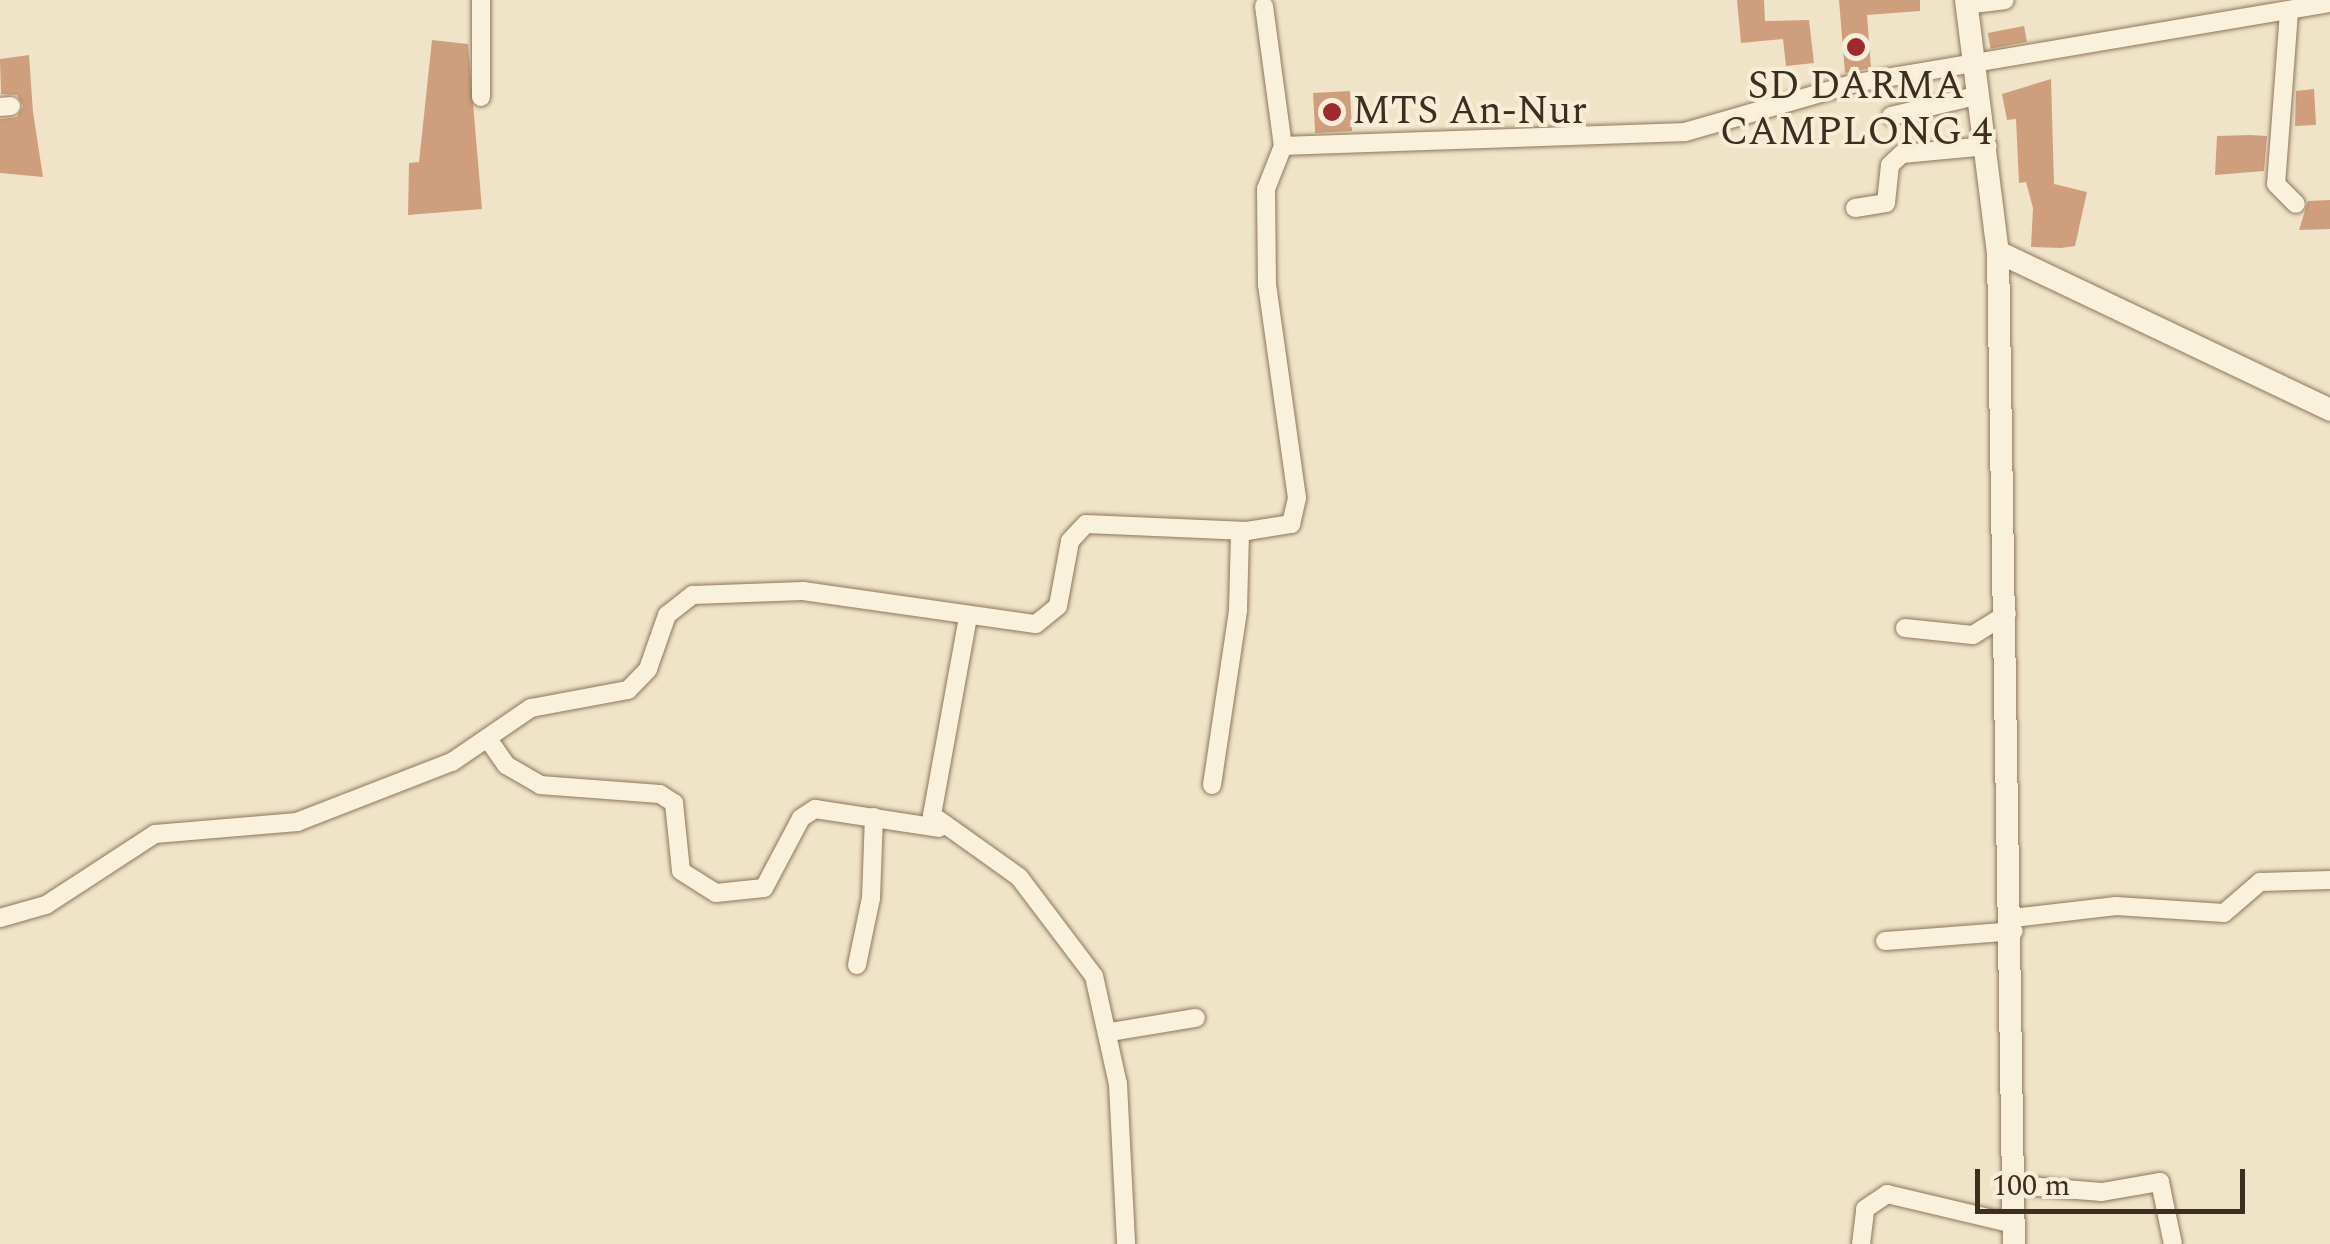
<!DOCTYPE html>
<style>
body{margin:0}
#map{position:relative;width:2330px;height:1244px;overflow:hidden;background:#f0e4c8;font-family:Spectral,serif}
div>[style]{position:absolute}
.building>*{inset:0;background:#cf9f7d;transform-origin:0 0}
.roads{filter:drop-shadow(0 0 2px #8d765c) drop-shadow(0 0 2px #8d765c)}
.street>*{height:18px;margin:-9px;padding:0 9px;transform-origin:9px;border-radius:9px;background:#faf1dc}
.secondary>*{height:22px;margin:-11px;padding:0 11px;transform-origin:11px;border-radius:11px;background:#faf1dc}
.dots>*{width:28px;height:28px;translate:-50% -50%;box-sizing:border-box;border:5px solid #f7eed8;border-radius:50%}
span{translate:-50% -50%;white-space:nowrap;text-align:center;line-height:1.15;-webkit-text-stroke:8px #f7eed8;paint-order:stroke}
.poi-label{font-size:40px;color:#3d2e20}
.left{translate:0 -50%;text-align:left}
.scale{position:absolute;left:1975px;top:1169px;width:270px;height:45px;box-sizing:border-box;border:5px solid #3d2e20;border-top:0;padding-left:12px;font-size:30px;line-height:35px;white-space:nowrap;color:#3d2e20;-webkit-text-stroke:8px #f7eed8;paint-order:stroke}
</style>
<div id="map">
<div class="building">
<i style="clip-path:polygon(1737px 0,1764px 0,1765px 21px,1809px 20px,1814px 63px,1786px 66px,1783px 39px,1741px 43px)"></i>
<i style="clip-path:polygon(1839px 0,1920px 0,1920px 11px,1867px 15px,1871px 68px,1845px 73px)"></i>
<i style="left:2024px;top:26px;width:16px;height:37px;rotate:79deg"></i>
<i style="clip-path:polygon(432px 40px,468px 44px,482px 209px,408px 215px,409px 163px,419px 162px)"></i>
<i style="clip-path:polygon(29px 55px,33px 112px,43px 177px,0 173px,0 119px,17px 117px,23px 106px,17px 95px,1px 94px,0 59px)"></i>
<i style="clip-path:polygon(2051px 79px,2054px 184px,2087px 192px,2075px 246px,2061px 248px,2031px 247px,2033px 208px,2026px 182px,2019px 183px,2016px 119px,2007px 120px,2002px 94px)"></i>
<i style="clip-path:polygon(2314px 89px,2316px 125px,2295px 126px,2296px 91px)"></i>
<i style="left:1350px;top:91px;width:40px;height:37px;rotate:87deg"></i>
<i style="clip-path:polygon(2250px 135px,2267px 136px,2264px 171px,2215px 175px,2217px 136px)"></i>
<i style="clip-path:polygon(2330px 200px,2330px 229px,2299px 230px,2308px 201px)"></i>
</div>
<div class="roads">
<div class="street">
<i style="left:1966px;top:5px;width:39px;rotate:-7deg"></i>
<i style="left:1264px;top:6px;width:141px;rotate:82.3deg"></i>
<i style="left:2289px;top:12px;width:172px;rotate:94.3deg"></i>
<i style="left:2276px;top:184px;width:28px;rotate:45deg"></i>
<i style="left:481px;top:97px;width:97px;rotate:-90deg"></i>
<i style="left:0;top:107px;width:11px;rotate:-5deg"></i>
<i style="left:1891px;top:116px;width:91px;rotate:-13.3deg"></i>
<i style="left:1855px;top:208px;width:31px;rotate:-9deg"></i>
<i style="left:1886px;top:203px;width:38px;rotate:-84deg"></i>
<i style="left:1890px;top:165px;width:16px;rotate:-43deg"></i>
<i style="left:1902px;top:154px;width:86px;rotate:-5.3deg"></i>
<i style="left:968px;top:617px;width:201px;rotate:100.3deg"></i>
<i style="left:932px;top:815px;width:107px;rotate:35.5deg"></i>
<i style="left:1019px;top:877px;width:124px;rotate:52.9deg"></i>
<i style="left:1094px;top:976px;width:111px;rotate:77.5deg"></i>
<i style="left:1118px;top:1084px;width:160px;rotate:87.1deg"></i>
<i style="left:1905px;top:628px;width:68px;rotate:5.9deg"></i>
<i style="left:1973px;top:635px;width:40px;rotate:-32deg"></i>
<i style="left:488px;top:739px;width:32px;rotate:55deg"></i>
<i style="left:506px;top:765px;width:39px;rotate:30deg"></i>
<i style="left:540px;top:785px;width:120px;rotate:4.3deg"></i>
<i style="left:660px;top:794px;width:17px;rotate:33deg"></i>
<i style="left:674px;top:803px;width:68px;rotate:84.1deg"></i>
<i style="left:681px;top:871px;width:41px;rotate:32.2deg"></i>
<i style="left:716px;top:893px;width:48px;rotate:-5.9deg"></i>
<i style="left:764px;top:888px;width:79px;rotate:-62.1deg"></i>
<i style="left:801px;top:818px;width:17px;rotate:-33deg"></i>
<i style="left:815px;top:809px;width:125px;rotate:8.7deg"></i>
<i style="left:1212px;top:785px;width:177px;rotate:-81.5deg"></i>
<i style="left:1238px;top:610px;width:79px;rotate:-88.5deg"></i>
<i style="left:0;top:918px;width:48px;rotate:-15.8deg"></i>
<i style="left:46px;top:905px;width:130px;rotate:-33.1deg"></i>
<i style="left:155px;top:834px;width:143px;rotate:-4.8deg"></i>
<i style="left:297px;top:822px;width:166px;rotate:-21.2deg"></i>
<i style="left:452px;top:762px;width:96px;rotate:-34.4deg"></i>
<i style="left:531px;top:708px;width:99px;rotate:-10.5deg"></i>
<i style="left:628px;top:690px;width:29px;rotate:-46deg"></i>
<i style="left:648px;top:669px;width:57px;rotate:-70.6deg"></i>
<i style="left:667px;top:615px;width:33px;rotate:-38deg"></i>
<i style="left:693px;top:595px;width:110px;rotate:-2.1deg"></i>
<i style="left:803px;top:591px;width:235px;rotate:8.1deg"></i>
<i style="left:1036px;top:624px;width:28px;rotate:-39deg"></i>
<i style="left:1058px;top:606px;width:66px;rotate:-79.5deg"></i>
<i style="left:1070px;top:541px;width:23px;rotate:-47deg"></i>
<i style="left:1086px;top:524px;width:161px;rotate:2.5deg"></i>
<i style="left:1247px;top:531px;width:45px;rotate:-9deg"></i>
<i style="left:1291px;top:524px;width:27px;rotate:-77deg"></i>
<i style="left:1297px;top:498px;width:215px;rotate:-98deg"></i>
<i style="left:1267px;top:285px;width:96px;rotate:-90.6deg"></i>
<i style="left:1266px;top:189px;width:46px;rotate:-68.4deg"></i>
<i style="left:1283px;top:146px;width:402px;rotate:-2deg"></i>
<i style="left:1685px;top:132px;width:178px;rotate:-16deg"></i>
<i style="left:1856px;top:83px;width:481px;rotate:-9.6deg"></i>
<i style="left:2013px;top:918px;width:104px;rotate:-6.6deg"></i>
<i style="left:2116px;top:906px;width:108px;rotate:3.7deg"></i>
<i style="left:2224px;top:913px;width:48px;rotate:-40.7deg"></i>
<i style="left:2260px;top:882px;width:70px;rotate:-1.6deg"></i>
<i style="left:1885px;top:941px;width:129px;rotate:-4.4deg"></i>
<i style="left:857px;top:965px;width:68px;rotate:-78.2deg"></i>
<i style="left:871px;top:898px;width:81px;rotate:-87.9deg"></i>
<i style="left:1111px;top:1032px;width:86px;rotate:-9.4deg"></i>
<i style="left:2015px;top:1185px;width:87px;rotate:4.6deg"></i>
<i style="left:2102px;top:1192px;width:59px;rotate:-9.8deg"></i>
<i style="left:2160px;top:1182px;width:63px;rotate:78.2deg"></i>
<i style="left:1861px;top:1244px;width:35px;rotate:-83deg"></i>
<i style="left:1865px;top:1209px;width:27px;rotate:-34deg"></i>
<i style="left:1887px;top:1194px;width:130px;rotate:13.3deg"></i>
</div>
<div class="secondary">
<i style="left:1966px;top:0;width:254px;rotate:82.8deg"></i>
<i style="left:1998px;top:252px;width:992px;rotate:89.08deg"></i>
<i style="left:1998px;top:252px;width:368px;rotate:25.4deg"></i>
</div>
</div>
<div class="dots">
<i style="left:1856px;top:47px;background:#9e2a2b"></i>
<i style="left:1332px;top:112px;background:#9e2a2b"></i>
</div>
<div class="poi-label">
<span style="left:1856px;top:110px">SD DARMA<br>CAMPLONG 4</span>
<span class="left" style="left:1352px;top:112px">MTS An-Nur</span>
</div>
<div class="scale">100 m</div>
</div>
